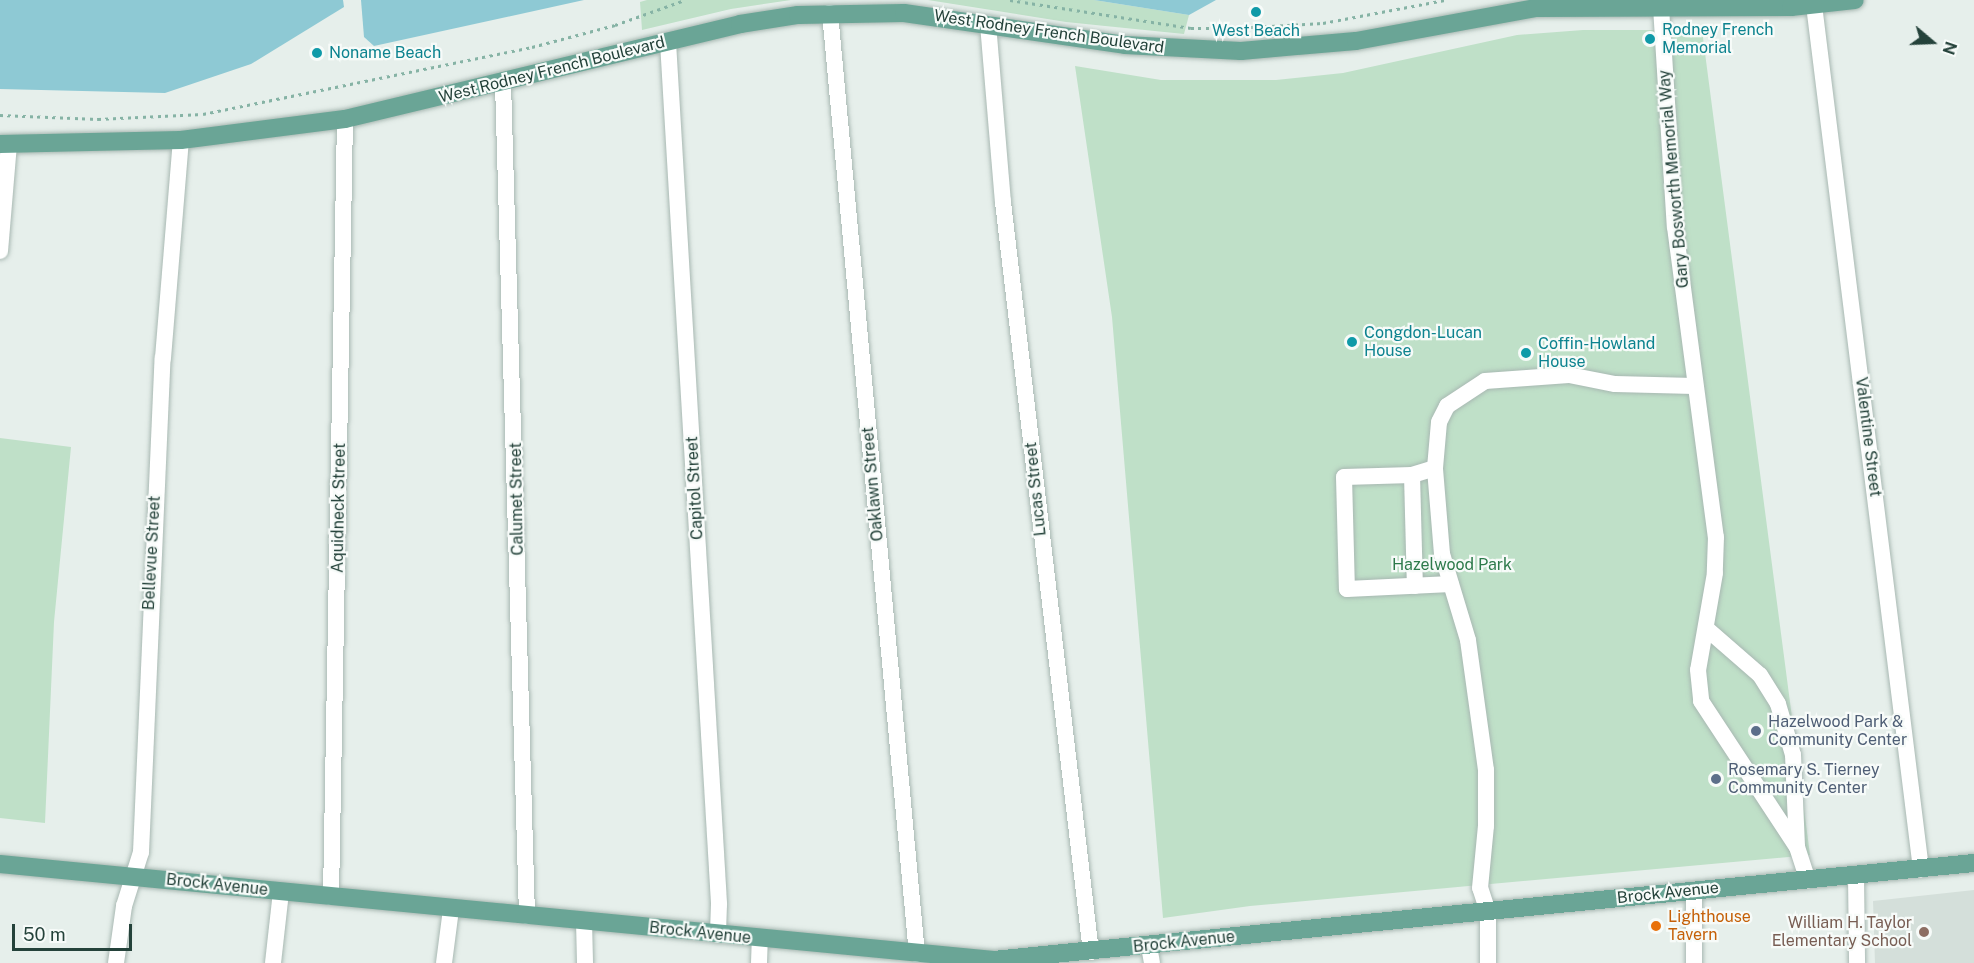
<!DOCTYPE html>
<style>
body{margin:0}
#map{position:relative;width:1974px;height:963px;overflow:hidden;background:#e6efeb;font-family:"Public Sans",sans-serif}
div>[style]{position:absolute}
.built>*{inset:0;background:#d4dfda}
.green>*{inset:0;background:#bfe0c8}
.water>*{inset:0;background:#8ec9d4}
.path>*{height:3px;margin-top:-1.5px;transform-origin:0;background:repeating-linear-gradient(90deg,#86b3a5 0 3px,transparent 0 7.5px)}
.roads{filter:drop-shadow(0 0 2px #a8b8b2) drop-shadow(0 0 2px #a8b8b2)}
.minor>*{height:16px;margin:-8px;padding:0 8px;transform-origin:8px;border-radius:8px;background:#fff}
.major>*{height:18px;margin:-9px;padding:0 9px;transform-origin:9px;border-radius:9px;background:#6aa596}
.dots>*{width:16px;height:16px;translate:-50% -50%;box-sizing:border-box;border:3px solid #f7fbf9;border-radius:50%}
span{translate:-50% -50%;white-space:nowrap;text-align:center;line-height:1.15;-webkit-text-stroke:4.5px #f7fbf9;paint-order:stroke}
.culture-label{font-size:16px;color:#0d838f}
.left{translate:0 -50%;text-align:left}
.street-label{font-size:16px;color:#24423a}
.park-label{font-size:16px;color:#2d7a4b}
.service-label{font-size:16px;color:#4e5e75}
.food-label{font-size:16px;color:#c56008}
.education-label{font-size:16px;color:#785e54}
.right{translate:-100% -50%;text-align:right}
.north{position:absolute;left:1902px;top:12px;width:60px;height:60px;-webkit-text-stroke:4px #f7fbf9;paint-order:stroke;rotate:109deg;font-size:16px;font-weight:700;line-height:24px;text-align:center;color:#24423a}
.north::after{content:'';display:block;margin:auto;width:21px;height:27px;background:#24423a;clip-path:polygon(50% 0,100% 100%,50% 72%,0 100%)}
.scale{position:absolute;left:12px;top:924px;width:120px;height:27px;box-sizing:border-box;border:3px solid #24423a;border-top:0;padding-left:8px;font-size:18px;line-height:21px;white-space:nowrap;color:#24423a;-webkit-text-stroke:4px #f7fbf9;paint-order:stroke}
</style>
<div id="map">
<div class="built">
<i style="clip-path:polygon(1974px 890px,1974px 963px,1875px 963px,1873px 901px)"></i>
</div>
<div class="green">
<i style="clip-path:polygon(647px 0,791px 0,731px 9px,642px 30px,640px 2px)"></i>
<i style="clip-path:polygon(928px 0,1094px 0,1189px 15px,1184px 34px,1066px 22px)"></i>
<i style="clip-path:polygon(1583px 30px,1702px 30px,1810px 855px,1250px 906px,1163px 918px,1112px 317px,1075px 66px,1161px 80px,1276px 80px,1343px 73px,1517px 35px)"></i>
<i style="clip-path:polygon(0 438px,71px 447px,54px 622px,45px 823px,0 818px)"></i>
</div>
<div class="water">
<i style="clip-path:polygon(0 0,343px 0,344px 7px,251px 64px,165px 93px,0 89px)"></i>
<i style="clip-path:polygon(361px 0,584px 0,374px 46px,364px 37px)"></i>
<i style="clip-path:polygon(1094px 0,1216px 0,1189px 15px)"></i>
</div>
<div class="path">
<i style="left:1010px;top:0;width:183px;rotate:8.8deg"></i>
<i style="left:1191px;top:28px;width:44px"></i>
<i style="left:1235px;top:28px;width:88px;rotate:-3.3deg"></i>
<i style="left:1323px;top:23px;width:124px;rotate:-10.7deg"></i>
<i style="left:0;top:115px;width:98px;rotate:2.3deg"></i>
<i style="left:98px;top:119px;width:105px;rotate:-2.7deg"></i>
<i style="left:203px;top:114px;width:336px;rotate:-11.5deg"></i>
<i style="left:532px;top:47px;width:86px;rotate:-14.8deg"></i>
<i style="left:615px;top:25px;width:74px;rotate:-19.7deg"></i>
</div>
<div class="roads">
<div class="minor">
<i style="left:1814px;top:5px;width:871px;rotate:82.94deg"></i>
<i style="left:1661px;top:7px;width:220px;rotate:86.4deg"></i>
<i style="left:1675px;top:227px;width:313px;rotate:82.5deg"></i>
<i style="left:1716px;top:537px;width:36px;rotate:92deg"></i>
<i style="left:1715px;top:573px;width:98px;rotate:99.9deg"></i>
<i style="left:1698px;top:670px;width:31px;rotate:84deg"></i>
<i style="left:1701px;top:701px;width:175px;rotate:56.7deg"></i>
<i style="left:1797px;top:847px;width:35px;rotate:72deg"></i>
<i style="left:830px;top:13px;width:945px;rotate:84.72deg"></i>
<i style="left:988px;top:24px;width:179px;rotate:85.2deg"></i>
<i style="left:1003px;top:202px;width:755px;rotate:83.31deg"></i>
<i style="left:668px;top:42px;width:864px;rotate:86.61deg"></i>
<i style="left:719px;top:904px;width:31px;rotate:92deg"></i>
<i style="left:503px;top:83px;width:833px;rotate:88.35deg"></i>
<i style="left:0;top:251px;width:107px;rotate:-85.2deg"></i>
<i style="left:1435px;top:468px;width:24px;rotate:163deg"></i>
<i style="left:1412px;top:475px;width:68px;rotate:178.3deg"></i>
<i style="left:1344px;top:477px;width:112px;rotate:88.5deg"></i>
<i style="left:1347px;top:589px;width:104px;rotate:-2.8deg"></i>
<i style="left:1412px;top:475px;width:111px;rotate:88.5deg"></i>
<i style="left:1707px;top:629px;width:70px;rotate:41deg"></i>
<i style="left:1760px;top:675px;width:34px;rotate:58deg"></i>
<i style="left:1778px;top:704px;width:53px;rotate:73.6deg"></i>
<i style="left:1793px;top:755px;width:91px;rotate:87.5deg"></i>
<i style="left:1856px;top:876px;width:87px;rotate:89.3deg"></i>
<i style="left:1694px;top:891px;width:72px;rotate:90deg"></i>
<i style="left:331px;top:897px;width:778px;rotate:-88.97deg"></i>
<i style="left:584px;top:921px;width:42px;rotate:88.6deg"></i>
<i style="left:1149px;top:946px;width:17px;rotate:80deg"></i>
<i style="left:116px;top:963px;width:58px;rotate:-82deg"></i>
<i style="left:124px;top:906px;width:57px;rotate:-72.5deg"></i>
<i style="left:141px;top:852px;width:494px;rotate:-87.5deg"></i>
<i style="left:163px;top:358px;width:219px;rotate:-85.3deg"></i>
<i style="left:273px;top:963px;width:71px;rotate:-83.6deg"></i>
<i style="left:444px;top:963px;width:54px;rotate:-82.6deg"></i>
<i style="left:759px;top:963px;width:24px;rotate:-88deg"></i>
<i style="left:1488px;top:963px;width:51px;rotate:-90deg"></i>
<i style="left:1488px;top:912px;width:25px;rotate:-108deg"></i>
<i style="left:1480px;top:888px;width:62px;rotate:-84.5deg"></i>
<i style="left:1486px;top:826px;width:56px;rotate:-90deg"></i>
<i style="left:1486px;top:770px;width:131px;rotate:-97.9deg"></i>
<i style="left:1468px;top:640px;width:90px;rotate:-106.8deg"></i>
<i style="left:1442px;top:554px;width:86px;rotate:-94.7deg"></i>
<i style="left:1435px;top:468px;width:46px;rotate:-85deg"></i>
<i style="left:1439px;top:422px;width:18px;rotate:-63deg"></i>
<i style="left:1447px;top:406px;width:45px;rotate:-33.3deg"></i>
<i style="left:1485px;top:381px;width:84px;rotate:-4.1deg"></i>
<i style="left:1569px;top:375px;width:47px;rotate:11.1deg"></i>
<i style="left:1615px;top:384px;width:79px;rotate:1.5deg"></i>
</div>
<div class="major">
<i style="left:0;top:144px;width:181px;rotate:-1.3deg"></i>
<i style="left:181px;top:140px;width:165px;rotate:-7.3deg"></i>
<i style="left:345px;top:119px;width:406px;rotate:-13.5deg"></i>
<i style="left:740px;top:24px;width:59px;rotate:-8.8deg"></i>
<i style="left:798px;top:15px;width:106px;rotate:-1.1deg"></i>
<i style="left:904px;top:13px;width:223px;rotate:8.2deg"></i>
<i style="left:1125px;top:45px;width:116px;rotate:3deg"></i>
<i style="left:1241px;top:51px;width:115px;rotate:-5deg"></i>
<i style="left:1356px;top:41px;width:182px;rotate:-10.4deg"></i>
<i style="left:1535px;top:8px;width:256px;rotate:-0.2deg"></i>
<i style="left:1791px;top:7px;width:64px;rotate:-6.2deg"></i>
<i style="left:0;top:864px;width:998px;rotate:5.52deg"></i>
<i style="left:993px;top:960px;width:986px;rotate:-5.65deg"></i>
</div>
</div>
<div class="dots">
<i style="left:1256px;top:12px;background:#0f9aa8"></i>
<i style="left:1650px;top:39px;background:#0f9aa8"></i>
<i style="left:317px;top:53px;background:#0f9aa8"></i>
<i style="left:1352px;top:342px;background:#0f9aa8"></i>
<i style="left:1526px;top:353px;background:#0f9aa8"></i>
<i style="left:1756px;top:731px;background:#5c6f8a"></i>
<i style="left:1716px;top:779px;background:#5c6f8a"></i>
<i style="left:1656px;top:926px;background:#e8710a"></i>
<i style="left:1924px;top:932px;background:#8d6e63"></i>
</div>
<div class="culture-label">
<span class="left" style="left:1662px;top:39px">Rodney French<br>Memorial</span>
<span style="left:1256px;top:31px">West Beach</span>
<span class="left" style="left:329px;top:53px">Noname Beach</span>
<span class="left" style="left:1364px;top:342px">Congdon-Lucan<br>House</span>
<span class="left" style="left:1538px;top:353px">Coffin-Howland<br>House</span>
</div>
<div class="street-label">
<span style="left:1049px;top:32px;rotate:8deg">West Rodney French Boulevard</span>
<span style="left:552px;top:70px;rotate:-14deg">West Rodney French Boulevard</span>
<span style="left:1674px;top:179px;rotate:-95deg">Gary Bosworth Memorial Way</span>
<span style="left:1868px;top:437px;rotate:83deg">Valentine Street</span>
<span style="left:873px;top:484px;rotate:-95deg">Oaklawn Street</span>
<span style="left:695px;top:488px;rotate:-93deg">Capitol Street</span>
<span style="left:1036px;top:489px;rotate:-96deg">Lucas Street</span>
<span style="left:517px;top:499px;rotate:-91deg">Calumet Street</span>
<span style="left:339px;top:508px;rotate:-89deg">Aquidneck Street</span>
<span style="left:152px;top:553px;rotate:-87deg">Bellevue Street</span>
<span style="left:217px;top:885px;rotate:6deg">Brock Avenue</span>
<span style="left:1668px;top:893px;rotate:-6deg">Brock Avenue</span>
<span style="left:700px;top:933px;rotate:6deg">Brock Avenue</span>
<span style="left:1184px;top:942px;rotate:-6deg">Brock Avenue</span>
</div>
<div class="park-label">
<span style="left:1452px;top:565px">Hazelwood Park</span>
</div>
<div class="service-label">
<span class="left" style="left:1768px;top:731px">Hazelwood Park &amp;<br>Community Center</span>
<span class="left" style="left:1728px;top:779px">Rosemary S. Tierney<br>Community Center</span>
</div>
<div class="food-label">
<span class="left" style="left:1668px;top:926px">Lighthouse<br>Tavern</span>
</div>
<div class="education-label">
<span class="right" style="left:1912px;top:932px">William H. Taylor<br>Elementary School</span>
</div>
<div class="north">N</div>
<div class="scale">50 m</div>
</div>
